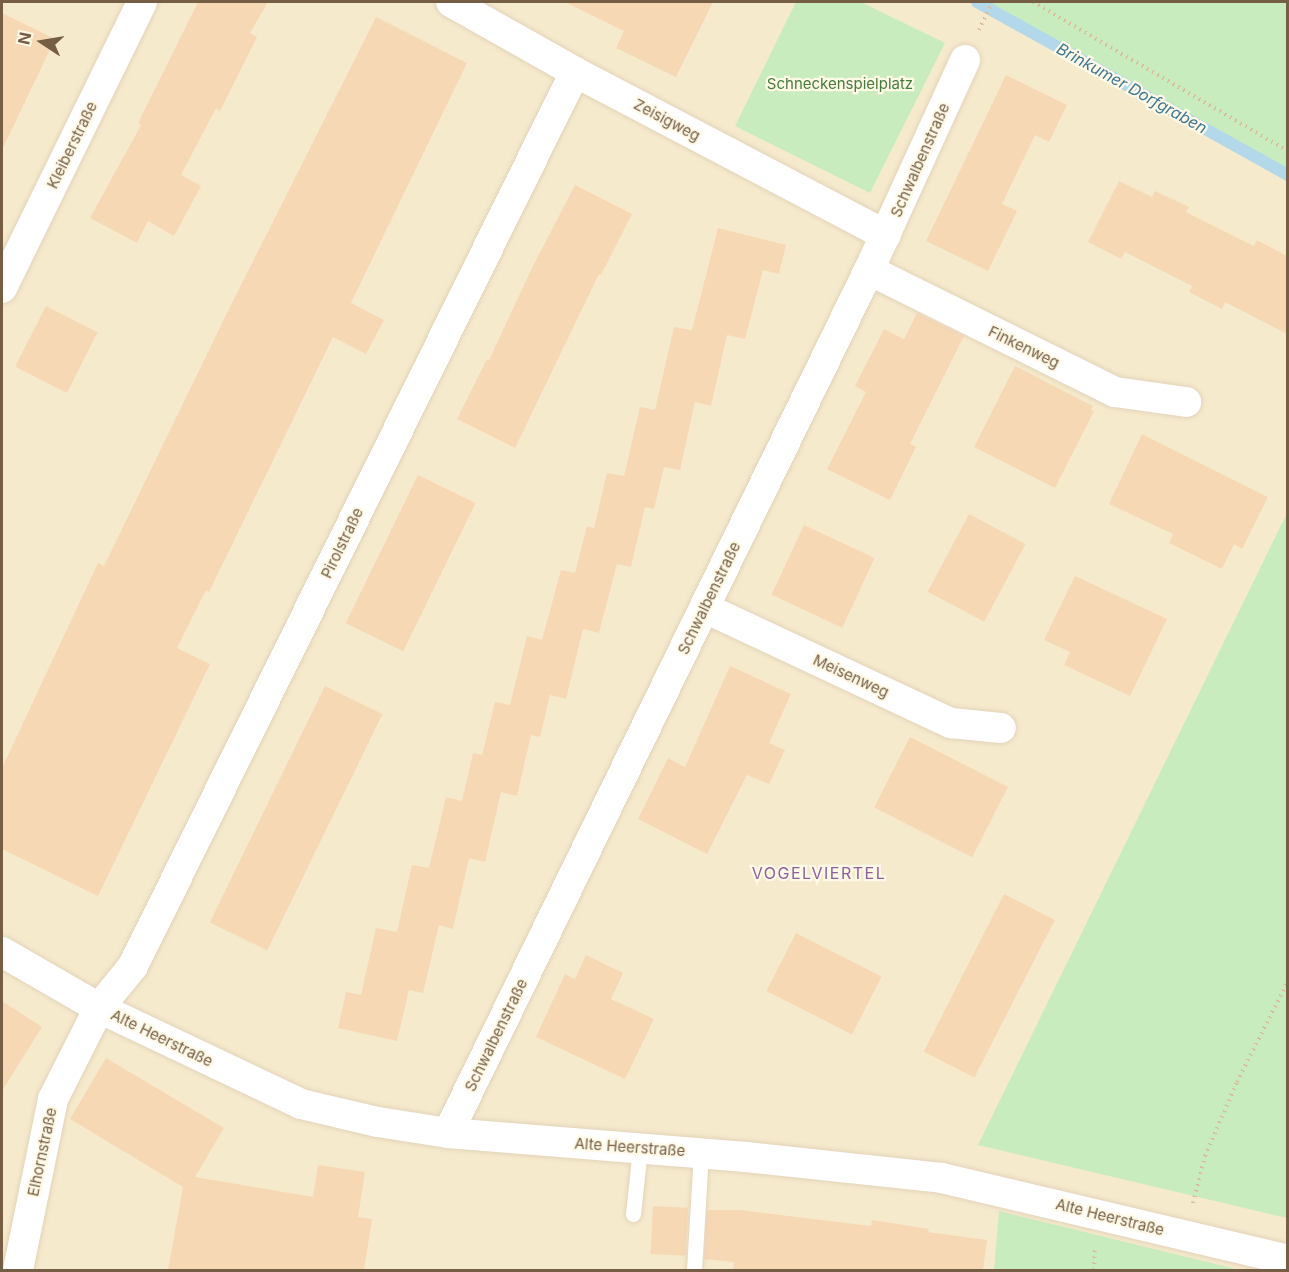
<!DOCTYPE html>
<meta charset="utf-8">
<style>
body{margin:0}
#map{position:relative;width:1289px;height:1272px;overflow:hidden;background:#fef7df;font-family:Inter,sans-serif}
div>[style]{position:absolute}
.residential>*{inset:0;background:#f6eacd}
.green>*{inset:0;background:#c8ecbd}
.stream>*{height:12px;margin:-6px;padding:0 6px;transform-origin:6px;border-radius:6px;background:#b2d8e9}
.building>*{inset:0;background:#f6d8b4;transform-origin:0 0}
.path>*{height:4px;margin-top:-2px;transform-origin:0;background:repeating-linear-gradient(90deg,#dabc98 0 1.5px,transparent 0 6px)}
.roads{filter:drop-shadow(0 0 2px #e3d3ba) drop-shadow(0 0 2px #e3d3ba)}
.service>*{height:15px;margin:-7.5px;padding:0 7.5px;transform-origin:7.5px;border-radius:7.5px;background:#fff}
.minor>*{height:30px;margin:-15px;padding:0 15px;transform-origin:15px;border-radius:15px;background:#fff}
span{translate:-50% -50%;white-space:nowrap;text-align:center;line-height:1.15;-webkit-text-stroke:4.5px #fff9e7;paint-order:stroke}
.park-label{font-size:15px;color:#457d3c}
.street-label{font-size:15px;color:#765e45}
.water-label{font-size:16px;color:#3f7893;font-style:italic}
.neighbourhood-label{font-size:16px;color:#90609a;letter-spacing:1.5px}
.frame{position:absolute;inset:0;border:3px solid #765e45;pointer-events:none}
.north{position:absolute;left:12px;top:12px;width:60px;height:60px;-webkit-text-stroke:4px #fff9e7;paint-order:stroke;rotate:282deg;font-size:16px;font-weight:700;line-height:24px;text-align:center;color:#765e45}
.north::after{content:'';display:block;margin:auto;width:21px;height:27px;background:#765e45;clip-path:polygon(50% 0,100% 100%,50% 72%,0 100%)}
</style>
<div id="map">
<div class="residential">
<i style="clip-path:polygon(2px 2px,989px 2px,1287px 169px,1287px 1270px,2px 1270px)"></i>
</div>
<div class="green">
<i style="clip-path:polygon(796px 2px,861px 2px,945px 43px,870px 193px,735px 126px)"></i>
<i style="clip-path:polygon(989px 2px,1287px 2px,1287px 169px)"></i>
<i style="clip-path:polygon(1287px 513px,1287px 1218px,978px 1145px)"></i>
<i style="clip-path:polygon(999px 1211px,1240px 1270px,994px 1270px)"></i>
</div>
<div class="stream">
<i style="left:977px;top:2px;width:356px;rotate:29.1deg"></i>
</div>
<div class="building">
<i style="clip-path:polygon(198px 2px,268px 2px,250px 33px,257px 37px,220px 111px,216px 108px,181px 175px,201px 186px,174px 236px,148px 221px,137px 243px,90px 218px,141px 125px,138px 123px)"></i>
<i style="clip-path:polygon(565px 2px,713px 2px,676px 77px,616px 48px,624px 31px)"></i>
<i style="clip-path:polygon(2px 13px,55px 39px,2px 150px)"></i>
<i style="clip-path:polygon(376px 17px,467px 63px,351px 303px,384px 320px,366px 354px,333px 337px,209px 592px,206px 590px,177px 648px,210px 664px,98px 896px,2px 849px,2px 768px,98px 563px,104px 566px,228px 311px)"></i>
<i style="clip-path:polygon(1006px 75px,1067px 105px,1049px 142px,1035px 135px,1002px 204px,1017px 211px,988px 271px,926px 241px)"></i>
<i style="clip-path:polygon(1119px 181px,1152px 197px,1155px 191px,1189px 207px,1186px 212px,1254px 246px,1257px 240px,1287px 256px,1287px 334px,1225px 302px,1222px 309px,1189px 292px,1192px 286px,1125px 252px,1121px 259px,1088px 242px)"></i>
<i style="clip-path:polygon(575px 185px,632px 214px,601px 275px,599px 274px,515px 448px,457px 419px,487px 359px,489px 360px,532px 268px)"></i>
<i style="clip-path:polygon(718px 228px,786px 245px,779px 274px,763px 270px,745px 339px,727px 335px,711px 406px,695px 402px,680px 470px,664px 467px,654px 509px,645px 507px,631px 567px,617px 564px,599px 633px,583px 629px,566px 699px,550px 695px,540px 737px,531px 735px,517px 796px,501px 792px,485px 862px,469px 858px,453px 929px,439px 925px,423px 993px,409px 990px,397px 1041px,338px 1028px,346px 992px,361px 995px,376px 928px,397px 932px,412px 865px,429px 868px,446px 797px,462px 801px,473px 753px,482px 755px,495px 702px,510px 705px,527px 636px,542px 640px,561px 570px,575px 573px,587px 526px,594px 528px,607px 473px,624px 476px,640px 407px,655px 410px,674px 327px,692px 330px)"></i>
<i style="left:46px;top:306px;width:58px;height:68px;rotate:27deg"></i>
<i style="clip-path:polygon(917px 313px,964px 336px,910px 444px,916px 447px,890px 500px,827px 469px,866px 392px,855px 386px,884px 329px,904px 339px)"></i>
<i style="clip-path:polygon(1015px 366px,1093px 406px,1091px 410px,1094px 411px,1055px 488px,974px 447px)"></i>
<i style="clip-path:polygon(1142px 434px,1268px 497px,1242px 549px,1234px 544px,1222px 569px,1169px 543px,1173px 534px,1109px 504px)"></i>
<i style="left:418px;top:475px;width:64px;height:165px;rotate:26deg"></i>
<i style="left:969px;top:514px;width:64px;height:88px;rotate:28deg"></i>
<i style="left:804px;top:525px;width:78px;height:77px;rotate:25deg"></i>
<i style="clip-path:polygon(1075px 576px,1167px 619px,1130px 696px,1064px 665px,1070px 652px,1044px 640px)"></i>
<i style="clip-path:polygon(730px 666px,791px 694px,769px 743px,785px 750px,769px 784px,747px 775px,707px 854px,638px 819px,668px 758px,685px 767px)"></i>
<i style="left:325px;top:686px;width:64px;height:263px;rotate:26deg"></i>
<i style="left:910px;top:737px;width:110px;height:79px;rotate:27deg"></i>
<i style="left:1004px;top:894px;width:57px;height:177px;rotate:27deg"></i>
<i style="left:796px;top:933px;width:96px;height:65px;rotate:27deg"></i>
<i style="clip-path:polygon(586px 955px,623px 973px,611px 999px,654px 1019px,625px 1079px,536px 1037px,565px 974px,575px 979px)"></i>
<i style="clip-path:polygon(2px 1001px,42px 1027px,2px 1091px)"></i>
<i style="clip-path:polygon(106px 1058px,224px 1128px,195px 1177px,313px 1197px,318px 1165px,365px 1172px,358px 1217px,372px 1219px,364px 1270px,168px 1270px,183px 1187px,70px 1119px)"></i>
<i style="left:653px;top:1206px;width:35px;height:48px;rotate:3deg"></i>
<i style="clip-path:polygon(707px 1210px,740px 1210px,871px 1226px,872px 1220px,929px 1229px,928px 1232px,987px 1240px,983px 1270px,733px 1270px,734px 1262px,704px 1259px)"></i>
</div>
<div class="path">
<i style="left:1033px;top:2px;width:295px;rotate:30.3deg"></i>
<i style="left:979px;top:30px;width:31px;rotate:-65deg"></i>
<i style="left:1193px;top:1203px;width:49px;rotate:-75.7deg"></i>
<i style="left:1205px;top:1156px;width:81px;rotate:-66.6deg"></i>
<i style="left:1237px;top:1082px;width:113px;rotate:-63.2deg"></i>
<i style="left:1094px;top:1270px;width:20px;rotate:-87deg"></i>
</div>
<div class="roads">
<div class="service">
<i style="left:633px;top:1214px;width:66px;rotate:-83.9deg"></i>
<i style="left:694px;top:1270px;width:117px;rotate:-86.6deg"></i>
</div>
<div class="minor">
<i style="left:451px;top:2px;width:142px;rotate:29.4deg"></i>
<i style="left:575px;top:72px;width:351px;rotate:27.7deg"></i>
<i style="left:869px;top:270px;width:275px;rotate:26.4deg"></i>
<i style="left:1115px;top:392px;width:72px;rotate:8deg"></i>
<i style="left:2px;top:288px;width:318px;rotate:-63.9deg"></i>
<i style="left:705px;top:608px;width:272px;rotate:25.1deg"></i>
<i style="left:951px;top:723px;width:50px;rotate:5.7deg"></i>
<i style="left:2px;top:952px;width:112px;rotate:30deg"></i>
<i style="left:99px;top:1008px;width:224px;rotate:25.4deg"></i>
<i style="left:301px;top:1104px;width:79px;rotate:13.2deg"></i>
<i style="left:378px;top:1122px;width:71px;rotate:8.9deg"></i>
<i style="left:448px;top:1133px;width:299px;rotate:4.6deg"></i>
<i style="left:746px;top:1157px;width:197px;rotate:6.1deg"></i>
<i style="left:942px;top:1178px;width:356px;rotate:13.3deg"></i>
<i style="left:448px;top:1133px;width:960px;rotate:-64deg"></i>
<i style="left:869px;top:270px;width:231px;rotate:-65.4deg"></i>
<i style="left:18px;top:1270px;width:175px;rotate:-78.4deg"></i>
<i style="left:53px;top:1099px;width:102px;rotate:-63.2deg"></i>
<i style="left:99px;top:1008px;width:54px;rotate:-51deg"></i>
<i style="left:133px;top:966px;width:997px;rotate:-63.69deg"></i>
</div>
</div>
<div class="park-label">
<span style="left:840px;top:84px">Schneckenspielplatz</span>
</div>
<div class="street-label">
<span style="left:667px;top:120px;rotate:28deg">Zeisigweg</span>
<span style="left:72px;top:145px;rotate:-64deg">Kleiberstraße</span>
<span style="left:920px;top:160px;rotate:-66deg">Schwalbenstraße</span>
<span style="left:1024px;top:347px;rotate:26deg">Finkenweg</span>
<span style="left:342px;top:543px;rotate:-64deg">Pirolstraße</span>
<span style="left:709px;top:598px;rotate:-64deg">Schwalbenstraße</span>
<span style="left:851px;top:676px;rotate:25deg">Meisenweg</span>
<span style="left:496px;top:1035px;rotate:-64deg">Schwalbenstraße</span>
<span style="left:162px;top:1038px;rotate:26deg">Alte Heerstraße</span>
<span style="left:630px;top:1147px;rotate:4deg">Alte Heerstraße</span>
<span style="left:42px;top:1152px;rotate:-78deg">Elhornstraße</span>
<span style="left:1110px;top:1217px;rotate:14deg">Alte Heerstraße</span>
</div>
<div class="water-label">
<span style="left:1132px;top:88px;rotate:29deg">Brinkumer Dorfgraben</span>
</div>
<div class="neighbourhood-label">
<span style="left:819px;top:873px">VOGELVIERTEL</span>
</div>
<div class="frame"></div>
<div class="north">N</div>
</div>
